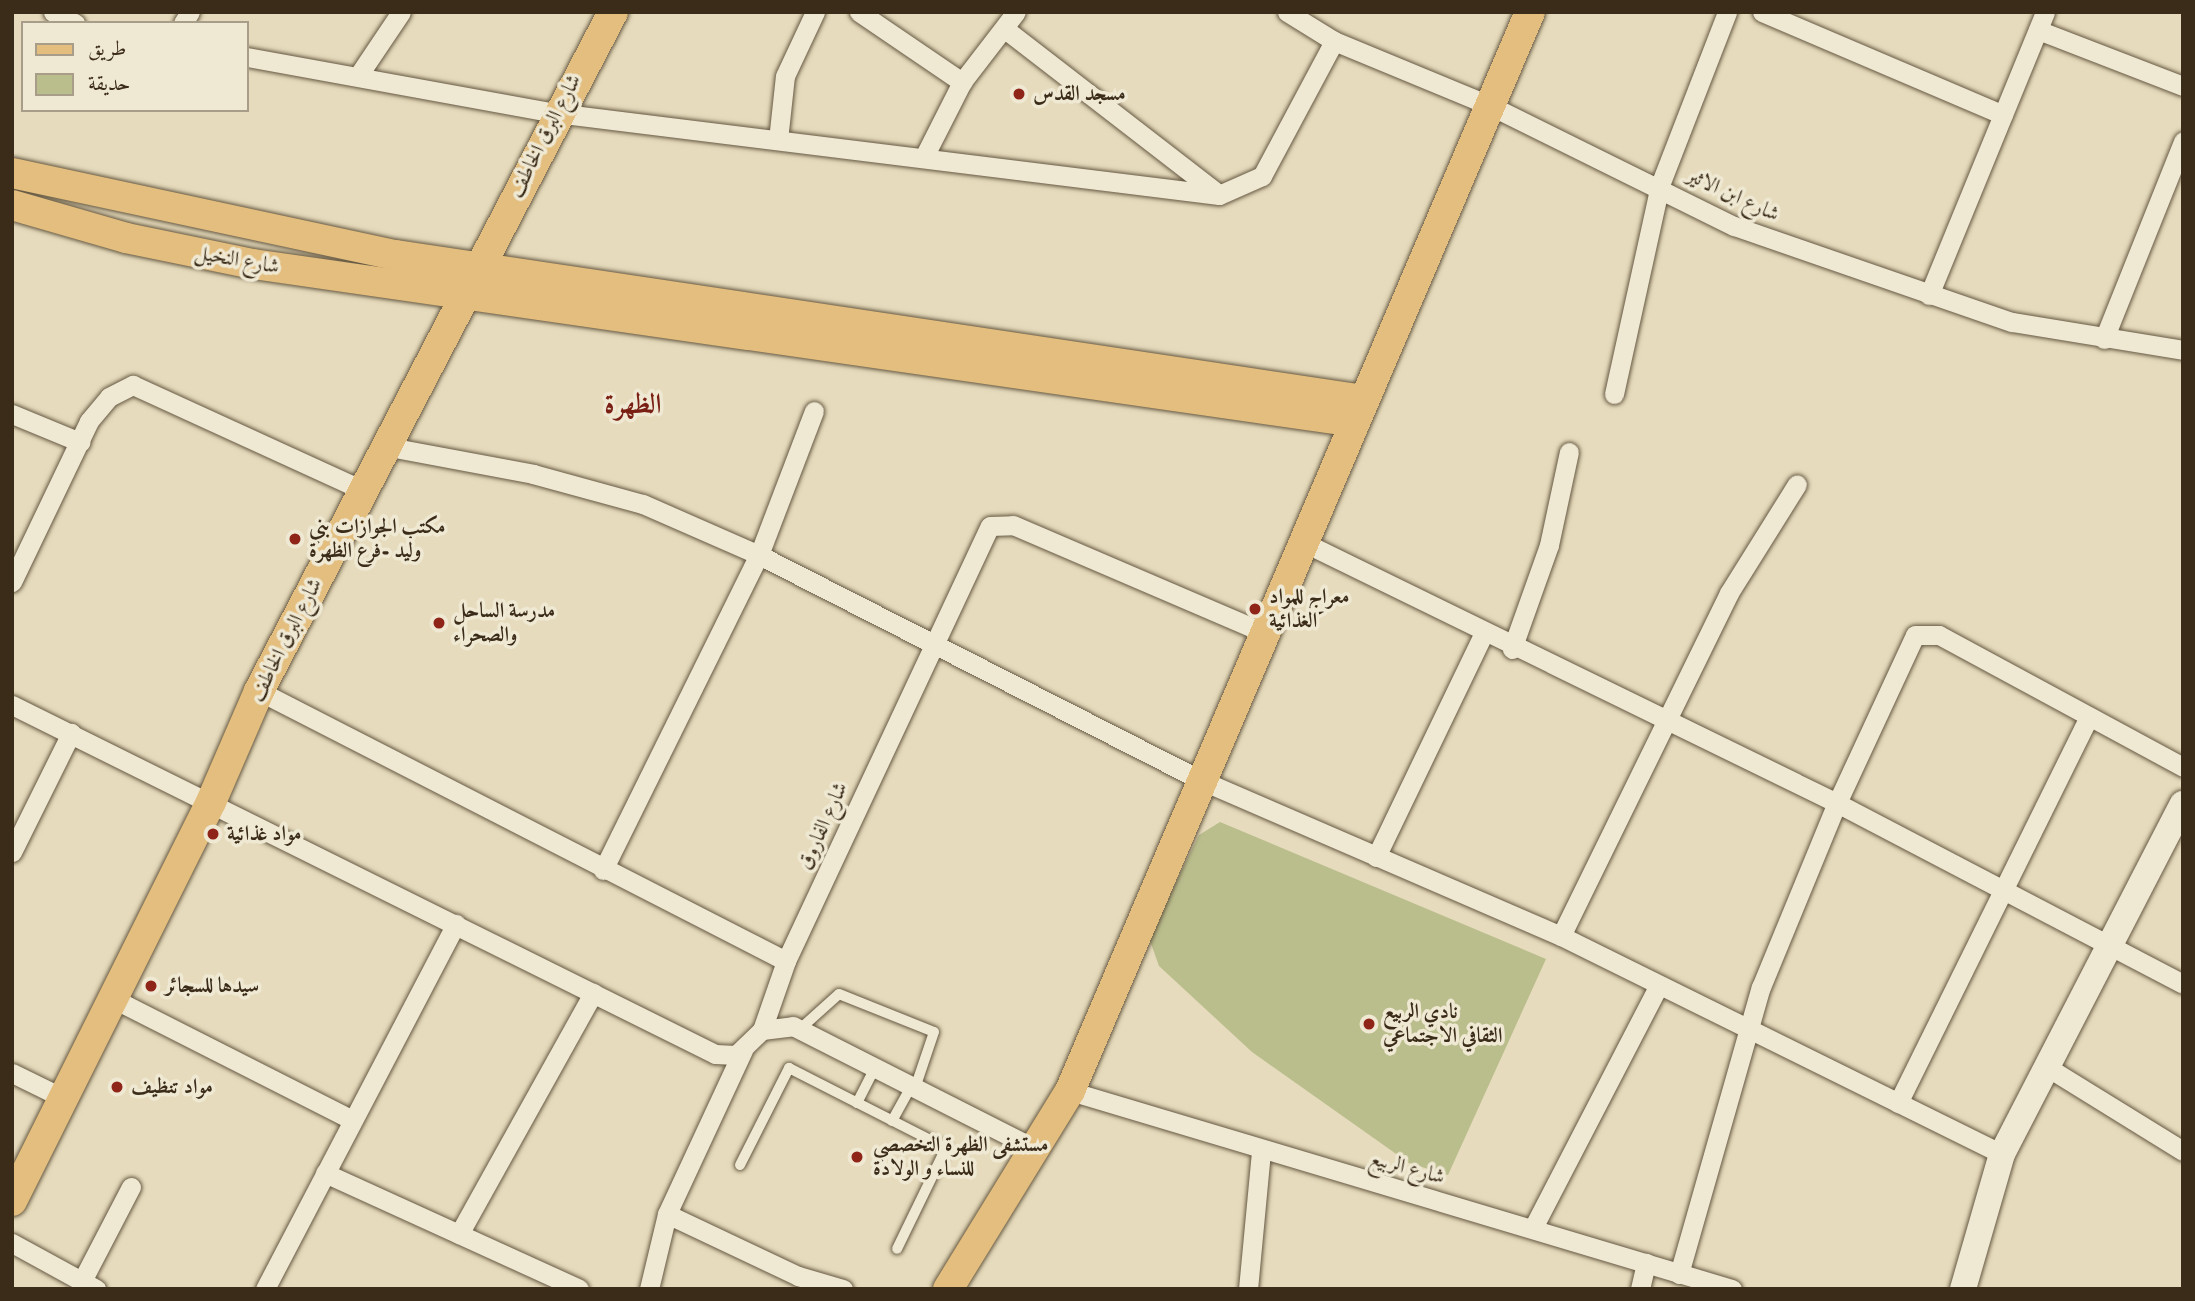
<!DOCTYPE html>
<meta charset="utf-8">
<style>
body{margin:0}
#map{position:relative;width:2195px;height:1301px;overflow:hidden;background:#e6dbbc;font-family:"IM FELL DW Pica",Amiri,serif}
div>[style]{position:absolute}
.green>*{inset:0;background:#babe8d}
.roads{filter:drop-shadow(0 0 2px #655842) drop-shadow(0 0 2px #655842)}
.lane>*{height:10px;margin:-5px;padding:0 5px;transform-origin:5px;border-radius:5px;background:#efe8d3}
.street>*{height:19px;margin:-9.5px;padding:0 9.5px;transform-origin:9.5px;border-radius:9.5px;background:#efe8d3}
.secondary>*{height:26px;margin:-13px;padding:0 13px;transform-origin:13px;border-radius:13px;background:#efe8d3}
.primary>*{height:30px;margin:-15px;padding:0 15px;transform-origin:15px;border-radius:15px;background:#e3be7e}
.dots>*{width:19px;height:19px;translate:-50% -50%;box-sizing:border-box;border:4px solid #efe8d3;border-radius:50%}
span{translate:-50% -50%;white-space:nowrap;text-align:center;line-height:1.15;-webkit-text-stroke:7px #efe8d3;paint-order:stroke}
.poi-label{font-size:21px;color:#3a2c19;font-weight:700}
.left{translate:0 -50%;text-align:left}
.street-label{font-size:21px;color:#3a2c19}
.district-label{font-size:28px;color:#7a1f14;font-weight:700}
.frame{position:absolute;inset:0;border:14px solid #3a2c19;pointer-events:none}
.legend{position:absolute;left:21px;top:21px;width:228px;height:91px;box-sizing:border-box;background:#efe8d3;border:2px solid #a79d89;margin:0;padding:9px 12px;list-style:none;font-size:21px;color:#3a2c19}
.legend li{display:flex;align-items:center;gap:14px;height:35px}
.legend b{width:35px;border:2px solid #a79d89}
</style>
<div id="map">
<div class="green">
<i style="clip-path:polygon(1220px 822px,1546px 959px,1448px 1175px,1409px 1163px,1252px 1052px,1159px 966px,1149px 938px,1199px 835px)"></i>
</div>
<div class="roads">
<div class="lane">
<i style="left:800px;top:1029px;width:52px;rotate:-41.9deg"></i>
<i style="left:839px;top:994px;width:102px;rotate:21.8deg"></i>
<i style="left:934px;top:1032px;width:59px;rotate:108.7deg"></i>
<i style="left:857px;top:1103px;width:39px;rotate:-63deg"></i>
<i style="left:892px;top:1121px;width:39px;rotate:-61deg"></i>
<i style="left:740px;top:1165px;width:109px;rotate:-63.2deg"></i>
<i style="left:789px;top:1068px;width:176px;rotate:27deg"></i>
<i style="left:946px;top:1148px;width:112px;rotate:115.9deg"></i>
</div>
<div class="street">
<i style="left:53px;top:12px;width:25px;rotate:27deg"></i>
<i style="left:859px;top:12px;width:125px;rotate:34.2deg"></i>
<i style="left:1287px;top:12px;width:55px;rotate:31.7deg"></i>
<i style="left:1334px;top:41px;width:172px;rotate:22.5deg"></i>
<i style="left:1493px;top:107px;width:269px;rotate:26.3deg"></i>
<i style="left:1734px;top:226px;width:294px;rotate:19.1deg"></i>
<i style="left:2012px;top:322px;width:173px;rotate:9.3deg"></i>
<i style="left:1762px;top:12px;width:262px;rotate:23.1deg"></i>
<i style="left:183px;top:23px;width:13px;rotate:-58deg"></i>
<i style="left:1005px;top:29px;width:268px;rotate:37.7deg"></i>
<i style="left:2038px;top:30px;width:155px;rotate:21.1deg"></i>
<i style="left:247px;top:57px;width:314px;rotate:10.3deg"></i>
<i style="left:556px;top:113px;width:668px;rotate:7.05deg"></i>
<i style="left:1219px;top:195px;width:47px;rotate:-23.8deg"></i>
<i style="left:1262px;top:176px;width:153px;rotate:-61.9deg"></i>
<i style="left:358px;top:76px;width:77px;rotate:-56.1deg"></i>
<i style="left:778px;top:140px;width:64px;rotate:-83.8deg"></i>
<i style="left:785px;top:76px;width:71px;rotate:-64.9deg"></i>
<i style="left:925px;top:155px;width:82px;rotate:-63.1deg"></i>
<i style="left:962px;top:82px;width:88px;rotate:-52.4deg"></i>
<i style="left:1929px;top:295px;width:306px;rotate:-67.7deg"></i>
<i style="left:2104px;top:339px;width:213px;rotate:-68.2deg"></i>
<i style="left:1614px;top:394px;width:214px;rotate:-77.6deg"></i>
<i style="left:1660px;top:185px;width:186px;rotate:-68.8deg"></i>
<i style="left:12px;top:414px;width:74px;rotate:22.4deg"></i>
<i style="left:384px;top:446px;width:152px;rotate:10.6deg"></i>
<i style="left:533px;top:474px;width:114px;rotate:15.3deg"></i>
<i style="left:643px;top:504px;width:127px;rotate:23.7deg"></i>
<i style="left:759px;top:555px;width:498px;rotate:27deg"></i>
<i style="left:1203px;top:781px;width:390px;rotate:23.4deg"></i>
<i style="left:1561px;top:936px;width:492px;rotate:26.3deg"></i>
<i style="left:1305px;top:543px;width:592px;rotate:26.05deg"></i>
<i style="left:1837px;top:803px;width:390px;rotate:27.6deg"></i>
<i style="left:12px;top:582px;width:178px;rotate:-64.4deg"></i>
<i style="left:89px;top:421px;width:31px;rotate:-50deg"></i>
<i style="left:109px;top:397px;width:27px;rotate:-27deg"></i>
<i style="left:133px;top:385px;width:254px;rotate:24.6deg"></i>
<i style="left:1512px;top:649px;width:110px;rotate:-70.4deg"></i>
<i style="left:1549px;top:545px;width:95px;rotate:-77.9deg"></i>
<i style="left:259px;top:691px;width:592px;rotate:27.13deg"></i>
<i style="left:12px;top:705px;width:785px;rotate:26.4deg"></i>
<i style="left:715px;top:1054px;width:21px;rotate:3deg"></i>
<i style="left:736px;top:1055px;width:36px;rotate:-44deg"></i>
<i style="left:762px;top:1030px;width:31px;rotate:-7deg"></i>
<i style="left:793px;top:1026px;width:274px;rotate:26.9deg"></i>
<i style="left:12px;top:852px;width:133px;rotate:-63.6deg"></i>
<i style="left:1376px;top:857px;width:246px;rotate:-64.3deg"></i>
<i style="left:603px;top:870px;width:352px;rotate:-63.7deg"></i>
<i style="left:759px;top:555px;width:154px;rotate:-69.1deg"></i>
<i style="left:1561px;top:936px;width:382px;rotate:-63.9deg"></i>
<i style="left:1729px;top:593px;width:128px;rotate:-58deg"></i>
<i style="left:112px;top:998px;width:269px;rotate:26.9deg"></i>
<i style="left:762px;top:1030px;width:73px;rotate:-70.8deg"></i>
<i style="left:786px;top:961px;width:480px;rotate:-64.9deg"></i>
<i style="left:990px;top:526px;width:23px;rotate:-2deg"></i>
<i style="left:1013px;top:525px;width:274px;rotate:23.2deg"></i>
<i style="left:2047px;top:1067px;width:160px;rotate:31.7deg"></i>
<i style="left:12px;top:1073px;width:57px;rotate:26.1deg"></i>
<i style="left:1070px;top:1091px;width:691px;rotate:16.65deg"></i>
<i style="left:1898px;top:1103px;width:431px;rotate:-63.7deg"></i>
<i style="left:325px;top:1173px;width:279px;rotate:24.5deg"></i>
<i style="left:667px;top:1214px;width:145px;rotate:25.3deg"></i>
<i style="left:798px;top:1276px;width:47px;rotate:16.1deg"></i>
<i style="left:1534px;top:1226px;width:271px;rotate:-62.6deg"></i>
<i style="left:459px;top:1234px;width:276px;rotate:-60.9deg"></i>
<i style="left:12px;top:1243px;width:96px;rotate:28.7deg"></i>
<i style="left:1679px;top:1274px;width:298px;rotate:-74.1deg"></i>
<i style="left:1761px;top:987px;width:199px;rotate:-67.6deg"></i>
<i style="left:1837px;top:803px;width:185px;rotate:-65.1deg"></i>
<i style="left:1915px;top:635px;width:24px"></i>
<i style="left:1939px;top:635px;width:277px;rotate:28.4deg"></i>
<i style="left:82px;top:1281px;width:106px;rotate:-62.5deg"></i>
<i style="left:265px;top:1289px;width:412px;rotate:-62.4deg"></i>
<i style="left:649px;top:1289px;width:77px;rotate:-76.5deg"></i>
<i style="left:667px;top:1214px;width:181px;rotate:-65.1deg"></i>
<i style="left:1248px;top:1289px;width:138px;rotate:-84.6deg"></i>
<i style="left:1640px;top:1289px;width:27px;rotate:-77deg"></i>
</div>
<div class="secondary">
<i style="left:1963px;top:1289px;width:141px;rotate:-73.9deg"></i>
<i style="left:2002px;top:1154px;width:394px;rotate:-62.7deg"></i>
</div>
<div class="primary">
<i style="left:12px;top:173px;width:393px;rotate:12.1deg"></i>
<i style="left:396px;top:255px;width:979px;rotate:8.52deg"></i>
<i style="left:12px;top:205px;width:119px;rotate:16.1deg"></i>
<i style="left:126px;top:238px;width:130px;rotate:11.6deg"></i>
<i style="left:253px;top:264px;width:1113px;rotate:8.16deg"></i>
<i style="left:12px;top:1201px;width:446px;rotate:-63.5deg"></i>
<i style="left:211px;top:802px;width:121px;rotate:-66.6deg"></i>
<i style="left:259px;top:691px;width:766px;rotate:-62.46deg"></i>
<i style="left:948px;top:1289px;width:233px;rotate:-58.4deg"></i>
<i style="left:1070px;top:1091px;width:1173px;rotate:-66.91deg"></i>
</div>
</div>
<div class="dots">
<i style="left:1019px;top:94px;background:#8f2418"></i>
<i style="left:295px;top:539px;background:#8f2418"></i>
<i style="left:1255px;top:609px;background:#8f2418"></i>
<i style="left:439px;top:623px;background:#8f2418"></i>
<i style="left:213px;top:834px;background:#8f2418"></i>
<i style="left:151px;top:986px;background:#8f2418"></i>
<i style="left:1369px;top:1024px;background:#8f2418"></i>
<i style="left:117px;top:1087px;background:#8f2418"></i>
<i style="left:857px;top:1157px;background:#8f2418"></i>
</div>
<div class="poi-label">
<span class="left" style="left:1033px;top:94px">مسجد القدس</span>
<span class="left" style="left:309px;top:539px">مكتب الجوازات بني<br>وليد -فرع الظهرة</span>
<span class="left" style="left:1269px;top:609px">معراج للمواد<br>الغذائية</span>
<span class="left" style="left:453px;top:623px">مدرسة الساحل<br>والصحراء</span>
<span class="left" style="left:227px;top:834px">مواد غذائية</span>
<span class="left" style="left:165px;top:986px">سيدها للسجائر</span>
<span class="left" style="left:1383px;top:1024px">نادي الربيع<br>الثقافي الاجتماعي</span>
<span class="left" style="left:131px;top:1087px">مواد تنظيف</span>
<span class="left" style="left:873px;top:1157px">مستشفى الظهرة التخصصي<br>للنساء و الولادة</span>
</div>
<div class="street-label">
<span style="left:545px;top:136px;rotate:-63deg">شارع البرق الخاطف</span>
<span style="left:1733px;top:195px;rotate:25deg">شارع ابن الاثير</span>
<span style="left:237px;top:260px;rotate:10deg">شارع النخيل</span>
<span style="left:286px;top:640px;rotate:-63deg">شارع البرق الخاطف</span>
<span style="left:823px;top:826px;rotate:-66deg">شارع الفاروق</span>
<span style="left:1407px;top:1168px;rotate:15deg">شارع الربيع</span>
</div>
<div class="district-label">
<span style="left:633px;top:405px">الظهرة</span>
</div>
<div class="frame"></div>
<ul class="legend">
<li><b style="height:9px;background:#e3be7e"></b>طريق</li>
<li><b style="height:19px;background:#babe8d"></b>حديقة</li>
</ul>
</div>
